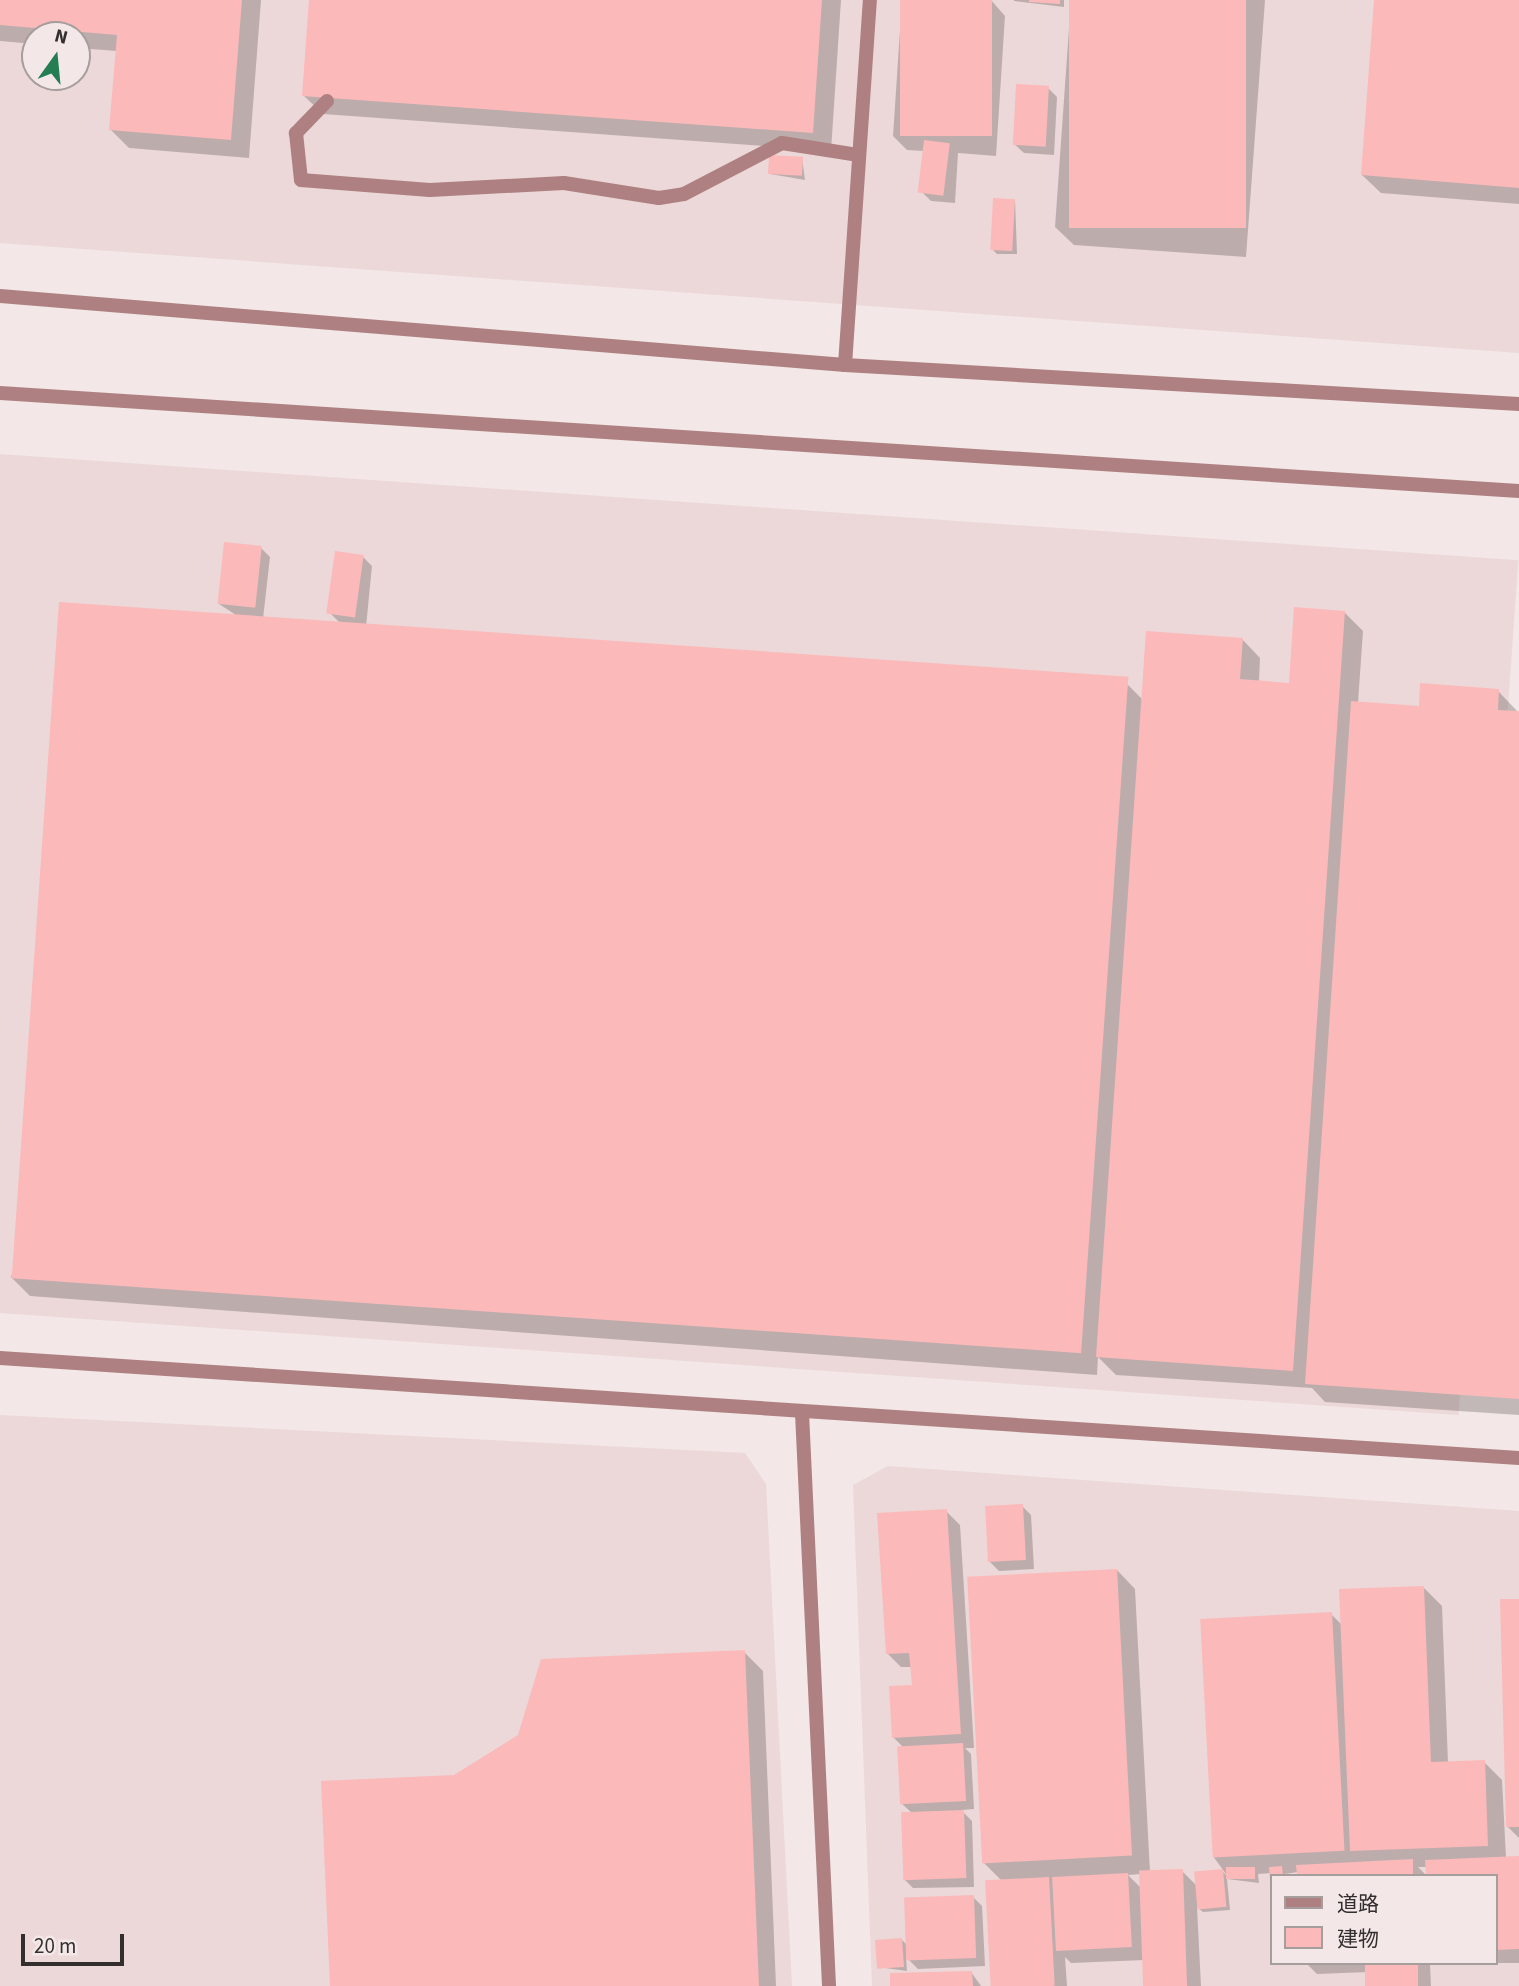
<!DOCTYPE html>
<meta charset="utf-8">
<style>
body{margin:0}
#map{position:relative;width:1519px;height:1986px;overflow:hidden;background:#f3e7e7;font-family:"Source Sans 3","Noto Sans JP",sans-serif}
div>[style]{position:absolute}
.built>*{inset:0;background:#ecd8d8;transform-origin:0 0}
.shadow>*{inset:0;background:#0003}
.building>*{inset:0;background:#fbb9ba;transform-origin:0 0}
.service>*{height:14px;margin:-7px;padding:0 7px;transform-origin:7px;border-radius:7px;background:#ae8081}
.tertiary>*{height:14px;margin:-7px;padding:0 7px;transform-origin:7px;border-radius:7px;background:#ae8081}
span{translate:-50% -50%;white-space:nowrap;text-align:center;line-height:1.15;-webkit-text-stroke:5px #f3e7e7;paint-order:stroke}
.legend{position:absolute;left:1270px;top:1874px;width:228px;height:91px;box-sizing:border-box;background:#f3e7e7;border:2px solid #a69d9d;margin:0;padding:9px 12px;list-style:none;font-size:21px;color:#332f2f}
.legend li{display:flex;align-items:center;gap:14px;height:35px}
.legend b{width:35px;border:2px solid #a69d9d}
.north{position:absolute;left:21px;top:21px;width:70px;height:70px;box-sizing:border-box;background:#f3e7e7;border:2px solid #a69d9d;border-radius:50%;rotate:15deg;font-size:19px;font-weight:700;line-height:28px;text-align:center;color:#332f2f}
.north::after{content:'';display:block;margin:auto;width:24px;height:32px;background:#257e53;clip-path:polygon(50% 0,100% 100%,50% 72%,0 100%)}
.scale{position:absolute;left:21px;top:1934px;width:103px;height:32px;box-sizing:border-box;border:4px solid #332f2f;border-top:0;padding-left:9px;font-size:21px;line-height:24px;white-space:nowrap;color:#332f2f;-webkit-text-stroke:5px #f3e7e7;paint-order:stroke}
</style>
<div id="map">
<div class="built">
<i style="clip-path:polygon(evenodd,0 0,1519px 0,1519px 353px,0 243px,0 0,35px 35px,77px 35px,77px 77px,35px 77px,35px 35px)"></i>
<i style="left:0;top:454px;width:1522px;height:857px;rotate:4deg"></i>
<i style="clip-path:polygon(0 1415px,745px 1453px,766px 1484px,792px 1986px,0 1986px)"></i>
<i style="clip-path:polygon(evenodd,888px 1466px,1519px 1511px,1519px 1986px,872px 1986px,853px 1485px,888px 1466px,1272px 1876px,1496px 1876px,1496px 1963px,1272px 1963px,1272px 1876px)"></i>
</div>
<div class="shadow">
<i style="clip-path:polygon(0 0,261px 0,249px 158px,129px 148px,111px 130px,117px 51px,77px 48px,77px 35px,35px 35px,35px 44px,0 41px)"></i>
<i style="clip-path:polygon(311px 0,841px 0,831px 151px,323px 114px,304px 96px)"></i>
<i style="clip-path:polygon(902px 0,991px 0,1005px 16px,996px 156px,958px 153px,955px 203px,931px 201px,922px 192px,925px 151px,907px 150px,893px 136px)"></i>
<i style="clip-path:polygon(1064px 0,1064px 7px,1014px 1px,1014px 0)"></i>
<i style="clip-path:polygon(1071px 0,1265px 0,1246px 257px,1074px 245px,1055px 227px)"></i>
<i style="clip-path:polygon(1376px 0,1519px 0,1519px 204px,1381px 193px,1362px 175px)"></i>
<i style="clip-path:polygon(1048px 88px,1057px 97px,1054px 155px,1024px 153px,1014px 144px)"></i>
<i style="clip-path:polygon(802px 158px,805px 180px,770px 174px)"></i>
<i style="clip-path:polygon(1015px 200px,1017px 254px,997px 254px,993px 250px)"></i>
<i style="clip-path:polygon(261px 548px,270px 557px,263px 619px,342px 625px,331px 614px,363px 557px,372px 566px,366px 627px,1127px 684px,1143px 700px,1242px 639px,1260px 658px,1259px 682px,1290px 684px,1344px 612px,1363px 631px,1358px 703px,1421px 708px,1498px 691px,1519px 713px,1519px 1415px,1325px 1402px,1312px 1388px,1116px 1375px,1098px 1357px,1097px 1375px,30px 1296px,11px 1277px,239px 617px,219px 604px)"></i>
<i style="clip-path:polygon(1022px 1506px,1031px 1515px,1034px 1569px,999px 1571px,990px 1562px)"></i>
<i style="clip-path:polygon(946px 1511px,960px 1525px,974px 1748px,965px 1748px,971px 1754px,974px 1809px,961px 1810px,972px 1821px,974px 1887px,913px 1888px,904px 1879px,912px 1813px,901px 1803px,904px 1748px,894px 1738px,914px 1686px,912px 1667px,901px 1667px,887px 1653px)"></i>
<i style="clip-path:polygon(evenodd,1117px 1570px,1135px 1589px,1150px 1872px,1182px 1871px,1197px 1886px,1222px 1871px,1228px 1877px,1213px 1856px,1331px 1614px,1342px 1625px,1424px 1588px,1442px 1606px,1448px 1763px,1484px 1762px,1502px 1780px,1506px 1858px,1519px 1857px,1519px 1963px,1442px 1963px,1496px 1963px,1496px 1876px,1427px 1867px,1418px 1867px,1427px 1876px,1298px 1872px,1272px 1876px,1272px 1895px,1271px 1873px,1258px 1874px,1259px 1883px,1227px 1879px,1230px 1910px,1203px 1912px,1197px 1907px,1201px 1986px,1146px 1986px,1145px 1960px,1071px 1963px,1065px 1957px,1067px 1986px,993px 1986px,1002px 1881px,984px 1863px,1117px 1570px,1141px 1874px,1142px 1889px,1128px 1875px,1141px 1874px)"></i>
<i style="clip-path:polygon(1519px 1600px,1519px 1838px,1508px 1827px)"></i>
<i style="clip-path:polygon(744px 1652px,763px 1671px,776px 1986px,331px 1986px,455px 1777px)"></i>
<i style="clip-path:polygon(973px 1897px,982px 1906px,985px 1966px,918px 1969px,906px 1957px,907px 1971px,878px 1967px,901px 1939px,909px 1947px)"></i>
<i style="clip-path:polygon(1306px 1963px,1430px 1963px,1431px 1986px,1368px 1986px,1368px 1972px,1317px 1974px)"></i>
<i style="clip-path:polygon(971px 1972px,981px 1986px,892px 1986px)"></i>
</div>
<div class="building">
<i style="clip-path:polygon(0 0,242px 0,231px 140px,109px 130px,117px 35px,0 25px)"></i>
<i style="clip-path:polygon(309px 0,822px 0,813px 133px,302px 96px)"></i>
<i style="left:900px;top:0;width:92px;height:136px"></i>
<i style="clip-path:polygon(1029px 0,1060px 0,1060px 4px,1029px 2px)"></i>
<i style="left:1069px;top:0;width:177px;height:228px"></i>
<i style="clip-path:polygon(1374px 0,1519px 0,1519px 188px,1361px 175px)"></i>
<i style="left:1016px;top:84px;width:33px;height:61px;rotate:3deg"></i>
<i style="left:924px;top:140px;width:26px;height:53px;rotate:7deg"></i>
<i style="left:769px;top:155px;width:34px;height:19px;rotate:3deg"></i>
<i style="left:993px;top:198px;width:22px;height:52px;rotate:3deg"></i>
<i style="left:224px;top:542px;width:38px;height:62px;rotate:6deg"></i>
<i style="left:335px;top:551px;width:29px;height:63px;rotate:8deg"></i>
<i style="left:59px;top:602px;width:1072px;height:678px;rotate:4deg"></i>
<i style="clip-path:polygon(1294px 607px,1345px 611px,1293px 1371px,1096px 1357px,1146px 631px,1243px 638px,1240px 679px,1289px 683px)"></i>
<i style="clip-path:polygon(1420px 683px,1499px 689px,1498px 710px,1519px 711px,1519px 1399px,1305px 1384px,1351px 701px,1419px 706px)"></i>
<i style="left:1023px;top:1504px;width:56px;height:38px;rotate:87deg"></i>
<i style="clip-path:polygon(947px 1509px,961px 1734px,892px 1738px,889px 1686px,912px 1685px,909px 1653px,886px 1654px,877px 1513px)"></i>
<i style="left:1117px;top:1569px;width:287px;height:150px;rotate:87deg"></i>
<i style="clip-path:polygon(1424px 1586px,1431px 1762px,1485px 1760px,1488px 1846px,1350px 1851px,1339px 1589px)"></i>
<i style="clip-path:polygon(1500px 1599px,1519px 1599px,1519px 1827px,1506px 1827px)"></i>
<i style="left:1332px;top:1612px;width:239px;height:132px;rotate:87deg"></i>
<i style="clip-path:polygon(745px 1650px,759px 1986px,330px 1986px,321px 1781px,454px 1775px,518px 1735px,541px 1659px)"></i>
<i style="left:963px;top:1743px;width:58px;height:66px;rotate:87deg"></i>
<i style="left:964px;top:1810px;width:68px;height:63px;rotate:88deg"></i>
<i style="clip-path:polygon(1519px 1856px,1519px 1949px,1496px 1950px,1496px 1876px,1426px 1876px,1425px 1860px)"></i>
<i style="clip-path:polygon(1413px 1859px,1413px 1876px,1297px 1876px,1296px 1865px)"></i>
<i style="clip-path:polygon(1282px 1866px,1283px 1876px,1272px 1876px,1270px 1886px,1269px 1867px)"></i>
<i style="left:1255px;top:1867px;width:12px;height:29px;rotate:90deg"></i>
<i style="left:1183px;top:1869px;width:117px;height:44px;rotate:88deg"></i>
<i style="left:1223px;top:1869px;width:38px;height:29px;rotate:85deg"></i>
<i style="left:1128px;top:1873px;width:74px;height:76px;rotate:87deg"></i>
<i style="left:1049px;top:1877px;width:109px;height:64px;rotate:87deg"></i>
<i style="left:974px;top:1895px;width:63px;height:70px;rotate:88deg"></i>
<i style="left:902px;top:1938px;width:29px;height:27px;rotate:86deg"></i>
<i style="left:1365px;top:1963px;width:53px;height:23px"></i>
<i style="clip-path:polygon(972px 1971px,973px 1986px,890px 1986px,890px 1973px)"></i>
</div>
<div class="service">
<i style="left:327px;top:101px;width:45px;rotate:134.1deg"></i>
<i style="left:296px;top:133px;width:47px;rotate:83.9deg"></i>
<i style="left:301px;top:180px;width:129px;rotate:4.4deg"></i>
<i style="left:430px;top:190px;width:134px;rotate:-3deg"></i>
<i style="left:564px;top:183px;width:96px;rotate:9deg"></i>
<i style="left:659px;top:198px;width:25px;rotate:-9deg"></i>
<i style="left:684px;top:194px;width:110px;rotate:-27.5deg"></i>
<i style="left:782px;top:143px;width:78px;rotate:8.9deg"></i>
<i style="left:845px;top:365px;width:366px;rotate:-86.1deg"></i>
</div>
<div class="tertiary">
<i style="left:0;top:296px;width:848px;rotate:4.67deg"></i>
<i style="left:845px;top:365px;width:675px;rotate:3.31deg"></i>
<i style="left:0;top:393px;width:1522px;rotate:3.69deg"></i>
<i style="left:0;top:1358px;width:1522px;rotate:3.77deg"></i>
<i style="left:802px;top:1413px;width:574px;rotate:87.3deg"></i>
</div>
<ul class="legend">
<li><b style="height:9px;background:#ae8081"></b>道路</li>
<li><b style="height:19px;background:#fbb9ba"></b>建物</li>
</ul>
<div class="north">N</div>
<div class="scale">20 m</div>
</div>
